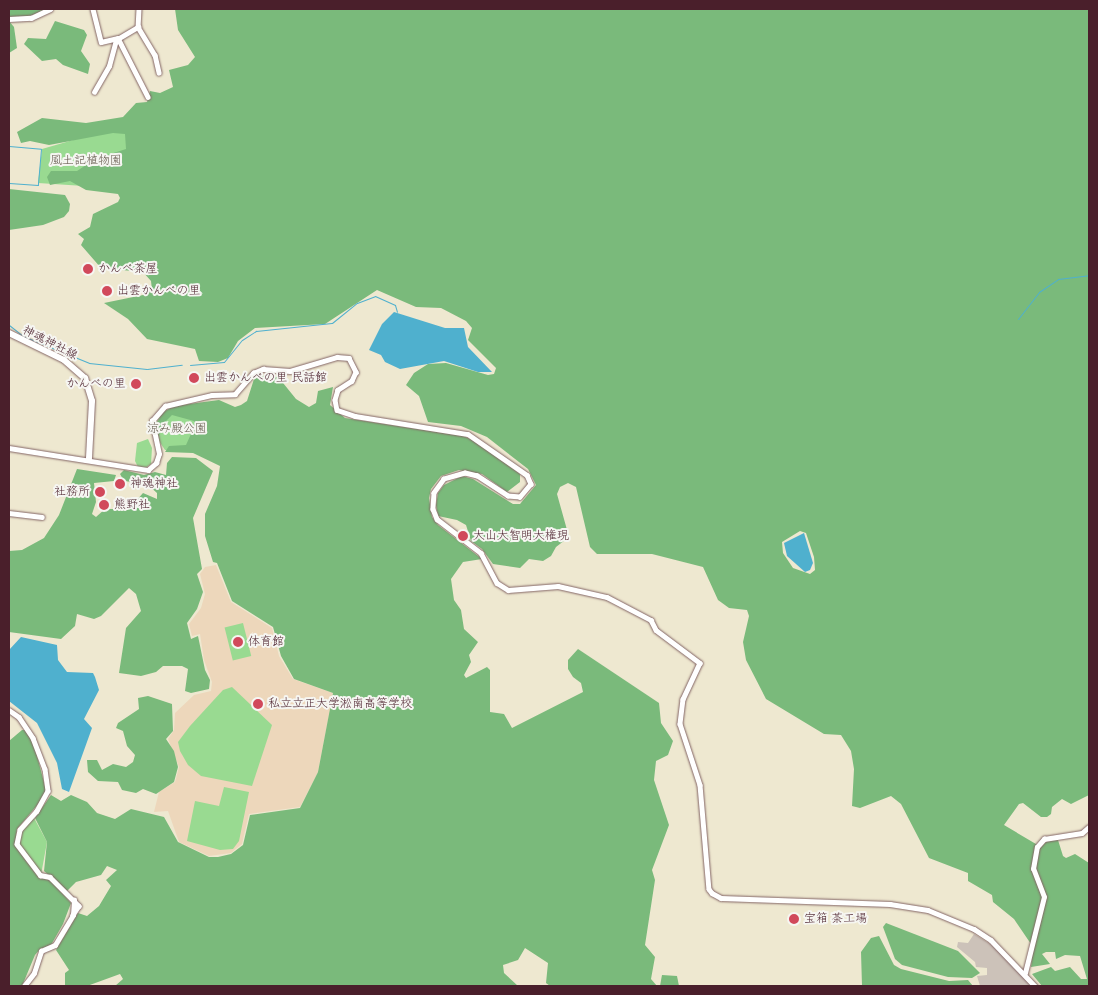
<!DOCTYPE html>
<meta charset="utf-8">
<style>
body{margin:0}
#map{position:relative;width:1098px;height:995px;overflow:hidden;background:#eee8d0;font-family:"Balsamiq Sans","Klee One",sans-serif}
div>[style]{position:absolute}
.built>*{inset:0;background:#edd7bb}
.industrial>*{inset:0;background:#ccc2b9}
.green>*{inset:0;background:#99da91;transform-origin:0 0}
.forest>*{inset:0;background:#7aba7b}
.water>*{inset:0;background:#4fb0ce}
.stream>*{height:1px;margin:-0.5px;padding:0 0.5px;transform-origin:0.5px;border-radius:0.5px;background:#4fb0ce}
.roads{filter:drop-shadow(0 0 1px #836565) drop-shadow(0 0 1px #836565)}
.street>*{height:4.5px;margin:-2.25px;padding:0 2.25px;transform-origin:2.25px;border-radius:2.25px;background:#fff}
.secondary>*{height:6px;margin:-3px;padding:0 3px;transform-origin:3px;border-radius:3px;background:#fff}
.dots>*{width:14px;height:14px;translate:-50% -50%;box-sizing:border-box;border:2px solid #f6f6f2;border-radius:50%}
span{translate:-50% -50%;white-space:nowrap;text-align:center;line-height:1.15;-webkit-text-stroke:4px #f6f6f2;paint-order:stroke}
.park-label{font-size:12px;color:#62574a}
.poi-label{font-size:12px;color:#4a1f2b}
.left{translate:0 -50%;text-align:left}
.right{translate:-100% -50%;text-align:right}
.street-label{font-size:12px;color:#4a1f2b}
.frame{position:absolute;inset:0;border:10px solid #4a1f2b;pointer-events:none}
</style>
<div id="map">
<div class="built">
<i style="clip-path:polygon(216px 565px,231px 602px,272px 628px,279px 656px,293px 679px,333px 693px,318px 772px,300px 807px,249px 814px,242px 844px,231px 853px,209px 856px,179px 842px,168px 811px,154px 812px,159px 792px,175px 782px,179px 767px,168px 739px,174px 730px,175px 713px,194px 695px,211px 691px,212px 682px,204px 660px,200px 634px,192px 636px,189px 624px,201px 608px,205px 594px,200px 574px,205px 567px)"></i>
</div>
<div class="industrial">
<i style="clip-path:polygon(974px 934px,1000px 950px,1033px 986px,980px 986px,977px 976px,987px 975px,987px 968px,976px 967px,975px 962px,957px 947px,958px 942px,968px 943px)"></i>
</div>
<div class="green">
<i style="clip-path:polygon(118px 127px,131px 137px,120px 170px,84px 186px,38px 183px,42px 149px)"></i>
<i style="clip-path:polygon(186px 405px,198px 426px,191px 451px,165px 450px,159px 441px,156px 423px,163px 411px)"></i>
<i style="clip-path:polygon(148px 439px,152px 448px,151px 464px,145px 468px,138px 467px,135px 461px,137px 443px)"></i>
<i style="left:243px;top:623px;width:34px;height:19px;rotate:76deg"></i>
<i style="clip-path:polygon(232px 687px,272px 725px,252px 786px,201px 776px,188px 765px,180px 751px,178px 742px,190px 726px,223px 690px)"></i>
<i style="clip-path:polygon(224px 787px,249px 792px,239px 841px,233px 849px,220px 850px,187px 841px,195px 801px,219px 806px)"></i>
<i style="clip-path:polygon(33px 816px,47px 842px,41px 875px,18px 844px,20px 830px)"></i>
</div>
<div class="forest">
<i style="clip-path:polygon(9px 9px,47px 9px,28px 17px,9px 17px)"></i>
<i style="clip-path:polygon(evenodd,175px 9px,1089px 9px,1089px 795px,1071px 804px,1062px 799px,1052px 807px,1051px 814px,1047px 817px,1041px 817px,1023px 803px,1019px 804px,1004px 825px,1041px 847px,1048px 840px,1058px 840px,1063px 856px,1066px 858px,1075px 854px,1089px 863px,1089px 986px,1042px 986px,1032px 974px,1051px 967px,1055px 971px,1070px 967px,1081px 979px,1087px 979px,1080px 956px,1065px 955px,1056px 959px,1055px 952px,1046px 952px,1042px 954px,1050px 964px,1031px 967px,1033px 947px,1014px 919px,993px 902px,992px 895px,968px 881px,968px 873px,929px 858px,901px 804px,891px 796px,860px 808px,852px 806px,854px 769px,851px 751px,841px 735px,824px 734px,766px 699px,746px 660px,743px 642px,749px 616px,747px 610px,729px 608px,718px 600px,703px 567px,652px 554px,597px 554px,590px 547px,576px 487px,568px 483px,560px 487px,557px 494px,569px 537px,556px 547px,551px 556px,543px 561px,529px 559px,520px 568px,493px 564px,482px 549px,471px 541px,466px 525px,457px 520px,438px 516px,436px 505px,438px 493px,444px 485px,462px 476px,473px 479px,513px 504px,520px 504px,536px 485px,528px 469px,487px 437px,461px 426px,428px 422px,419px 396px,406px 385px,414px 373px,428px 364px,446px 363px,488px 375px,494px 374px,496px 368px,468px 340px,472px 328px,466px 321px,441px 308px,416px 307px,377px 290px,325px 324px,255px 328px,238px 341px,228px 358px,218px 362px,199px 361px,195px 349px,147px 339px,128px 319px,104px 303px,143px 295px,152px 290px,151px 281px,143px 272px,101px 268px,81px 245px,84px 239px,78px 234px,90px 227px,93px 214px,118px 202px,120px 198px,118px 194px,86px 190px,70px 181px,50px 185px,47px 177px,51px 171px,77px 171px,95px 159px,126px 149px,125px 134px,113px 133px,49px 145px,30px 141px,21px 143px,17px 132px,42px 118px,86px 123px,123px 117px,136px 103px,147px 102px,150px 91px,160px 93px,173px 87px,169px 70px,188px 65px,195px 57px,178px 30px,175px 9px,800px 531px,806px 533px,814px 557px,815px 570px,810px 574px,793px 568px,783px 553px,782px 542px,800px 531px)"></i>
<i style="clip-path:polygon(9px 21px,14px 27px,17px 48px,9px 53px)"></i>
<i style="clip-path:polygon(55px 21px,84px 30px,87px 35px,81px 51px,90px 64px,88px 74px,63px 65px,56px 59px,42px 61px,24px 44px,28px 38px,46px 39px)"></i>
<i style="clip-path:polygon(9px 189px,65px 195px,70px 204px,69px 211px,64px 217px,43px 225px,9px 230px)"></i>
<i style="clip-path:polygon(269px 374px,279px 378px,296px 399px,309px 407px,316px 403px,318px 391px,333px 387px,330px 405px,345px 418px,463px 436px,475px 441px,520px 474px,520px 482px,507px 492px,482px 474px,459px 470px,441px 476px,431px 489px,429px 498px,432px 517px,438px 525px,482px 559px,463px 562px,451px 579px,454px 600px,461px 610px,464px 629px,478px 642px,469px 655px,471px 662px,464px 675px,466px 678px,487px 667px,490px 670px,490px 712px,504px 714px,512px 728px,583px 692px,581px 683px,573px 677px,568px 669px,568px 660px,578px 649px,659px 703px,661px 723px,673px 741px,668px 755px,656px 761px,654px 780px,669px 825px,652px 870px,655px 880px,645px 945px,655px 957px,651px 979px,657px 986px,550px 986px,546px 983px,548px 963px,525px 948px,518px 960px,503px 965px,504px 973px,518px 986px,115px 986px,123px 979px,120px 974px,87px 986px,65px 985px,65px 973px,69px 970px,56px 950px,78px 913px,87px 916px,99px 906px,111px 886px,106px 880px,117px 870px,107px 866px,101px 875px,76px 882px,67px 891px,44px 871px,47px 842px,35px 818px,51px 795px,61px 801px,71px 795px,87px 802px,97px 813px,115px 819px,131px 809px,164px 817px,178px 842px,209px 857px,218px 857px,231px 854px,243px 845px,250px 815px,300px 808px,318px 772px,333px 693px,294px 679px,281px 656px,273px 627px,232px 601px,217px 563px,213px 562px,205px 536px,205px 514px,217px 486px,220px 466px,193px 453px,165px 452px,169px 446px,186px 445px,195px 425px,194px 421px,172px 415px,162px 425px,159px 436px,156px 426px,162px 413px,174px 406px,219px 400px,235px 407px,241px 405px,247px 401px,254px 379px)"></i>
<i style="clip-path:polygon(172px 457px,196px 458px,213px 471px,193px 518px,202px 569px,197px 574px,203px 592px,197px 609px,187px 623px,191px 639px,198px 636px,205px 670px,210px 680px,209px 689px,191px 693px,185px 691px,188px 669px,182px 666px,163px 666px,156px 672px,141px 676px,119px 673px,126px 628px,141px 611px,136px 594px,129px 588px,101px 616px,94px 619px,77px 614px,75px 626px,61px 639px,9px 632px,9px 551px,22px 550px,44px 538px,59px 515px,77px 469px,116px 475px,114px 481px,94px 483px,96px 502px,92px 514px,96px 517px,105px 509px,129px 509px,143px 493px,157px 499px,157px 493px,147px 484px,124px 481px,120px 474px,124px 470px,144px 475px,155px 472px,166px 475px,167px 463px)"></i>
<i style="clip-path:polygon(148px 696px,172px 704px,173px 731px,166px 739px,174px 751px,178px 767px,174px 782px,156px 794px,143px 789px,136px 793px,122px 790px,118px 782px,98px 781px,88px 772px,87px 760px,97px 760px,102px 770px,113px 764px,126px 767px,133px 762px,135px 755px,127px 746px,123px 731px,116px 728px,118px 723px,139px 709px,138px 698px)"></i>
<i style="clip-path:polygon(22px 730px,25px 730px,34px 744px,46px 790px,45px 796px,17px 829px,15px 846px,39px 878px,50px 880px,71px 903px,63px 924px,51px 945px,40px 949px,35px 955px,22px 986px,9px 986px,9px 741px)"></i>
<i style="clip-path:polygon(886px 923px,958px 951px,980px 973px,972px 978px,948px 977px,902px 965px,895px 959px,883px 927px)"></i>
<i style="clip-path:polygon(879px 936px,894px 965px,901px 969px,949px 981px,968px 980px,973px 986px,862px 986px,861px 952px,871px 938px)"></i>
<i style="clip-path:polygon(662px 975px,677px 976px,679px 986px,660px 986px)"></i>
</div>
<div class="water">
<i style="clip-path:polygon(394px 312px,445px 328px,464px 328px,468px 347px,492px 372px,478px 372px,444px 361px,400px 369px,385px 362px,381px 355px,369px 350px,382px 324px)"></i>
<i style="clip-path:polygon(804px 533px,813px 563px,810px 570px,805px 572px,787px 556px,784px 543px)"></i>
<i style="clip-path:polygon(21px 637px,57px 645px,58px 660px,67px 672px,93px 673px,95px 677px,99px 690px,84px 719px,92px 728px,69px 792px,62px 789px,57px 763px,37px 723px,9px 701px,9px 650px)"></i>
</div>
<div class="stream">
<i style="left:9px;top:146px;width:32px;rotate:5deg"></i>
<i style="left:41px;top:149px;width:36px;rotate:95deg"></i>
<i style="left:38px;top:185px;width:29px;rotate:-176deg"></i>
<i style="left:1018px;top:319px;width:34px;rotate:-52deg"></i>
<i style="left:1039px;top:292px;width:23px;rotate:-34deg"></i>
<i style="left:1058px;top:279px;width:31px;rotate:-7deg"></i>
<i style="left:9px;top:325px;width:18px;rotate:38deg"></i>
<i style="left:23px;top:336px;width:71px;rotate:22.2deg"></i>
<i style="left:89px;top:363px;width:58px;rotate:5.9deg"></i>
<i style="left:147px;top:369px;width:35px;rotate:-7deg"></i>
<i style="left:190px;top:365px;width:34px;rotate:-5deg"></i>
<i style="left:224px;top:362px;width:28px;rotate:-51deg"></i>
<i style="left:242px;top:340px;width:17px;rotate:-33deg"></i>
<i style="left:256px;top:331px;width:76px;rotate:-6deg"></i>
<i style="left:332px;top:323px;width:32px;rotate:-39deg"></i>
<i style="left:357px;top:303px;width:19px;rotate:-21deg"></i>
<i style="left:375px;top:296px;width:22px;rotate:24deg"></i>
<i style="left:395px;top:305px;width:7px;rotate:74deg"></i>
</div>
<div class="roads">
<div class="street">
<i style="left:93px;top:9px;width:34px;rotate:76deg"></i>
<i style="left:101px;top:42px;width:17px;rotate:-13deg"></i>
<i style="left:118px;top:38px;width:66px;rotate:63deg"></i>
<i style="left:139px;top:9px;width:18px;rotate:93deg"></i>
<i style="left:138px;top:27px;width:33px;rotate:59deg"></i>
<i style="left:155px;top:55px;width:18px;rotate:77deg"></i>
<i style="left:9px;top:19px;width:22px;rotate:-3deg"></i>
<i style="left:31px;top:18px;width:21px;rotate:-25deg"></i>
<i style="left:94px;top:92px;width:30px;rotate:-60deg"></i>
<i style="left:109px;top:66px;width:27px;rotate:-75deg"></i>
<i style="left:116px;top:40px;width:26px;rotate:-31deg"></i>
<i style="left:9px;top:448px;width:141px;rotate:9deg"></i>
<i style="left:148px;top:470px;width:11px;rotate:-41deg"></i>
<i style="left:156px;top:463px;width:9px;rotate:-72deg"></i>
<i style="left:159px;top:454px;width:34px;rotate:-102deg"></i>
<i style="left:152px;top:421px;width:20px;rotate:-49deg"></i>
<i style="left:165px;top:406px;width:48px;rotate:-13.2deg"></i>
<i style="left:212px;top:395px;width:23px;rotate:-2deg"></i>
<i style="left:235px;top:394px;width:28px;rotate:-49deg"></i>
<i style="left:253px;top:373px;width:11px;rotate:-22deg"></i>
<i style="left:263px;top:369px;width:27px;rotate:4deg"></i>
<i style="left:290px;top:371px;width:49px;rotate:-16.6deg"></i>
<i style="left:337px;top:357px;width:12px;rotate:5deg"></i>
<i style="left:349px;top:358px;width:16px;rotate:63deg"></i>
<i style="left:356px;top:372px;width:10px;rotate:114deg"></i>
<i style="left:352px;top:381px;width:17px;rotate:147deg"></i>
<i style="left:338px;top:390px;width:10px;rotate:107deg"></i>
<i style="left:335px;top:400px;width:10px;rotate:79deg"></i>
<i style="left:337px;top:410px;width:19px;rotate:18deg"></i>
<i style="left:355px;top:416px;width:114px;rotate:9.1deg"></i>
<i style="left:468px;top:434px;width:72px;rotate:34.8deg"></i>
<i style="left:527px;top:475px;width:10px;rotate:66deg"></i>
<i style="left:531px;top:484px;width:17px;rotate:130deg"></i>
<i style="left:520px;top:497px;width:12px;rotate:-175deg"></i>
<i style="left:508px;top:496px;width:37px;rotate:-147deg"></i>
<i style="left:477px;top:476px;width:12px;rotate:-166deg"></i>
<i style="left:465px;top:473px;width:22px;rotate:164deg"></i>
<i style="left:444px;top:479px;width:17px;rotate:126deg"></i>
<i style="left:434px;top:493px;width:16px;rotate:94deg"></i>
<i style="left:433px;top:509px;width:11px;rotate:68deg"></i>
<i style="left:437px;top:519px;width:56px;rotate:37.7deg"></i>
<i style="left:481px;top:553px;width:34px;rotate:62deg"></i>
<i style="left:497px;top:583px;width:13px;rotate:32deg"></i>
<i style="left:508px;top:590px;width:50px;rotate:-4.6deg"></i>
<i style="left:558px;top:586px;width:50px;rotate:12.7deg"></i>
<i style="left:607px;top:597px;width:50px;rotate:27.6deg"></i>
<i style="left:651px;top:620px;width:11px;rotate:63deg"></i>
<i style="left:656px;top:630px;width:55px;rotate:36.9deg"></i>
<i style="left:700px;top:663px;width:40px;rotate:115deg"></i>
<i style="left:683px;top:699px;width:25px;rotate:97deg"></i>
<i style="left:680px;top:724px;width:64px;rotate:71.8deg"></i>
<i style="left:700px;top:785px;width:104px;rotate:85.1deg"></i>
<i style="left:709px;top:889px;width:5px;rotate:53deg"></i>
<i style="left:712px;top:893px;width:10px;rotate:29deg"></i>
<i style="left:721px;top:898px;width:169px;rotate:2deg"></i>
<i style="left:890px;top:904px;width:38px;rotate:9deg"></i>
<i style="left:928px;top:910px;width:50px;rotate:22.4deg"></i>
<i style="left:974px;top:929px;width:20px;rotate:33deg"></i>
<i style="left:991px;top:940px;width:64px;rotate:46.3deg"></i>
<i style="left:9px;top:513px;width:33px;rotate:7deg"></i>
<i style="left:9px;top:710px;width:12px;rotate:35deg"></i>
<i style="left:19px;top:717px;width:25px;rotate:56deg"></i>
<i style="left:33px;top:738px;width:33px;rotate:69deg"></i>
<i style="left:45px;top:769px;width:22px;rotate:82deg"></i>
<i style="left:48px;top:791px;width:23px;rotate:119deg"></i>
<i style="left:37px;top:811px;width:25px;rotate:132deg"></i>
<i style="left:20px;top:830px;width:14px;rotate:102deg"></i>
<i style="left:17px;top:844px;width:39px;rotate:53deg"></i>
<i style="left:40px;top:875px;width:10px;rotate:11deg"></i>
<i style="left:50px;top:877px;width:41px;rotate:45deg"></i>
<i style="left:79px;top:906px;width:11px;rotate:124deg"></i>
<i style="left:1025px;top:973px;width:78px;rotate:-76deg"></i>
<i style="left:1044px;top:897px;width:30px;rotate:-111deg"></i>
<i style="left:1033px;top:869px;width:22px;rotate:-80deg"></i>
<i style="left:1037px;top:847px;width:11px;rotate:-49deg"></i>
<i style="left:1044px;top:839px;width:38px;rotate:-9deg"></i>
<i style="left:1082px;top:833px;width:9px;rotate:-41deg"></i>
<i style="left:24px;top:986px;width:16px;rotate:-52deg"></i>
<i style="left:34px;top:973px;width:23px;rotate:-72deg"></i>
<i style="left:41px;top:951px;width:15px;rotate:-23deg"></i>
<i style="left:55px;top:945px;width:35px;rotate:-59deg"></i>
<i style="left:73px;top:915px;width:15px;rotate:-86deg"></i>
</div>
<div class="secondary">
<i style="left:9px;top:333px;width:61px;rotate:26.1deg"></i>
<i style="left:64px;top:360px;width:28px;rotate:41deg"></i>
<i style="left:85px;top:378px;width:24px;rotate:73deg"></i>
<i style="left:92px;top:401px;width:58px;rotate:93deg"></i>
</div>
</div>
<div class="dots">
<i style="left:88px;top:269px;background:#d1495b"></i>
<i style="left:107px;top:291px;background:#d1495b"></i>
<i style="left:194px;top:378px;background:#d1495b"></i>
<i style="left:136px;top:384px;background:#d1495b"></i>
<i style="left:120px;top:484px;background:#d1495b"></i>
<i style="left:100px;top:492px;background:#d1495b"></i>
<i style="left:104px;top:505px;background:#d1495b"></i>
<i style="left:463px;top:536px;background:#d1495b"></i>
<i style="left:238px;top:642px;background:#d1495b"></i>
<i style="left:258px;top:704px;background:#d1495b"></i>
<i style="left:794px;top:919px;background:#d1495b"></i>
</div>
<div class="park-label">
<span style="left:86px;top:161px">風土記植物園</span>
<span style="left:177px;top:429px">涼み殿公園</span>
</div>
<div class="poi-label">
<span class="left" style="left:98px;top:269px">かんべ茶屋</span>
<span class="left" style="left:117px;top:291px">出雲かんべの里</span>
<span class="left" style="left:204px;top:378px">出雲かんべの里 民話館</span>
<span class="right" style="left:126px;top:384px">かんべの里</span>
<span class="left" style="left:130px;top:484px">神魂神社</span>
<span class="right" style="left:90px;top:492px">社務所</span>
<span class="left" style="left:114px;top:505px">熊野社</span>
<span class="left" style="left:473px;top:536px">大山大智明大権現</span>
<span class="left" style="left:248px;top:642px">体育館</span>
<span class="left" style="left:268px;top:704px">私立立正大学淞南高等学校</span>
<span class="left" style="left:804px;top:919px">宝箱 茶工場</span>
</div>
<div class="street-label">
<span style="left:50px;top:343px;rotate:27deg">神魂神社線</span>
</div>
<div class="frame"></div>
</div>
